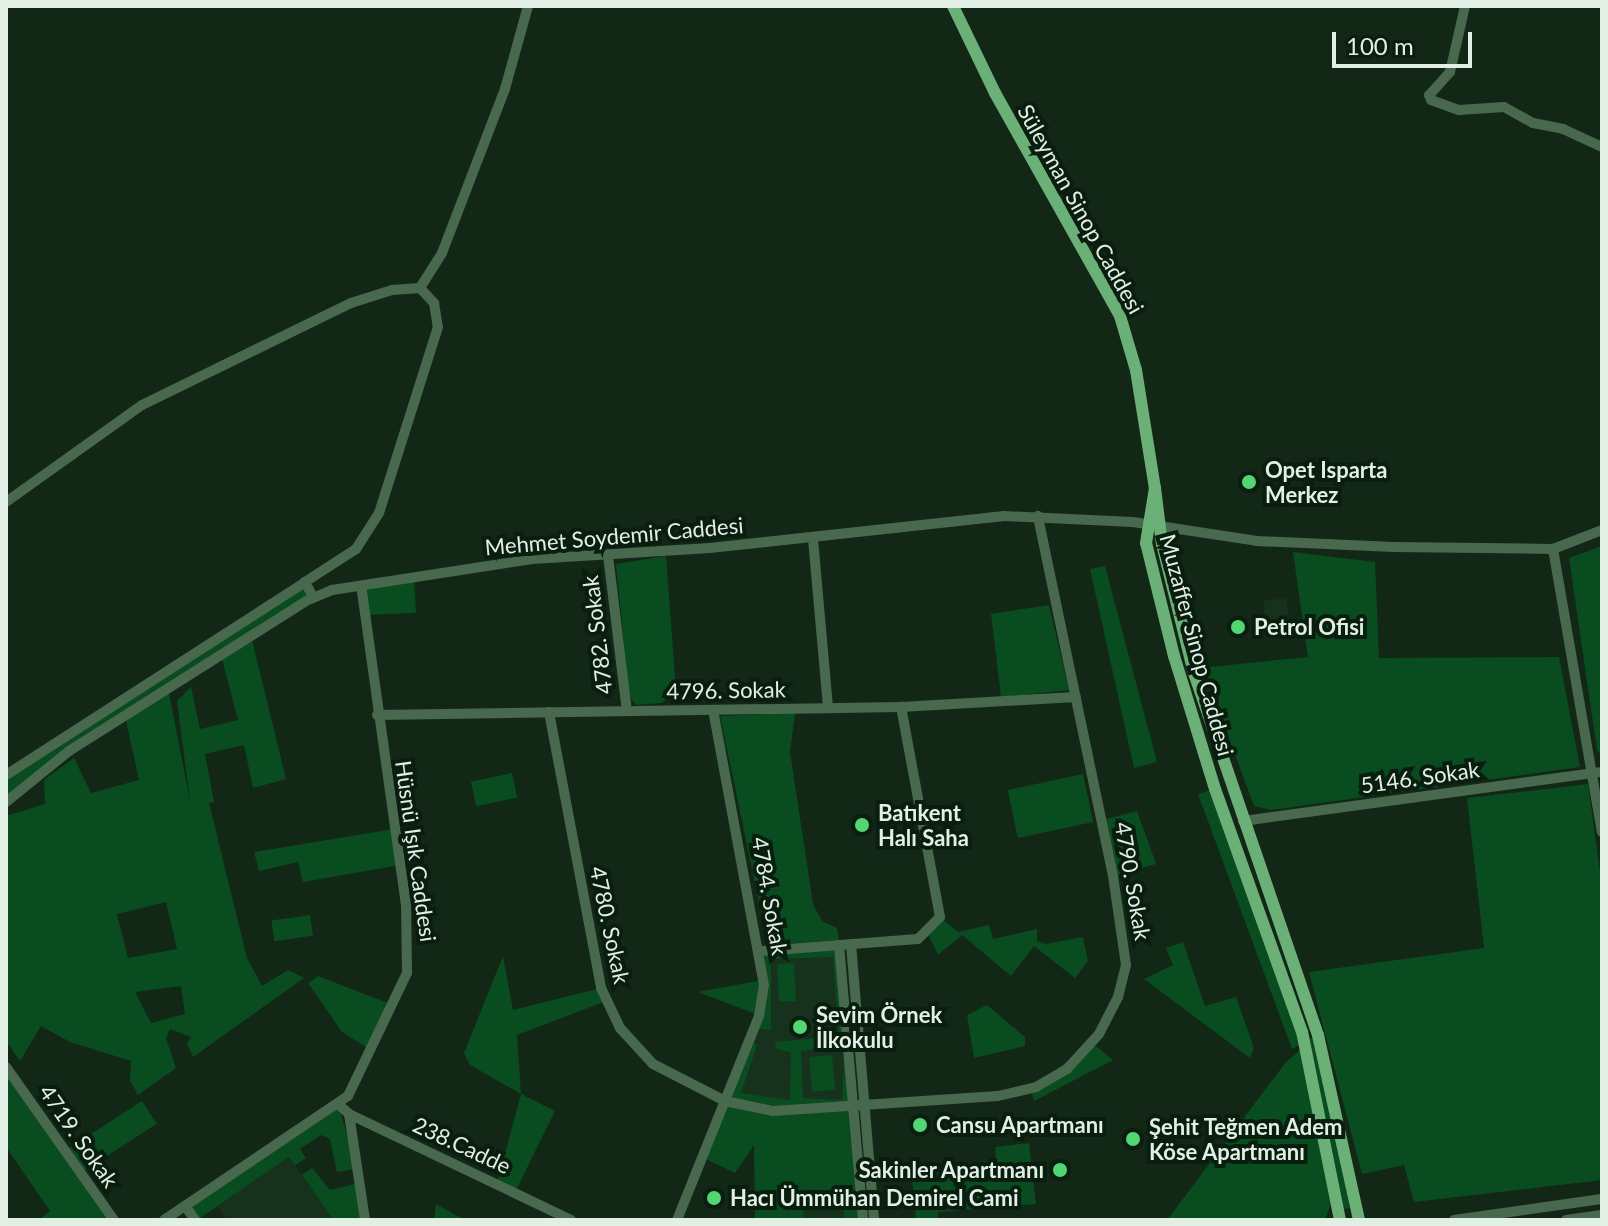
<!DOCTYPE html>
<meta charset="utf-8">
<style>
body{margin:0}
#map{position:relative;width:1608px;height:1226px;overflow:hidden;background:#132717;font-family:Lato,sans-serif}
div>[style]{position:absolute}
.built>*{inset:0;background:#17321c;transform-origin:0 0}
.green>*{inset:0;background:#094c1f;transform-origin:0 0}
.minor>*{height:10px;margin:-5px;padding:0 5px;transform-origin:5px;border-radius:5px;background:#48694d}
.major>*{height:12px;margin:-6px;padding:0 6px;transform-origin:6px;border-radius:6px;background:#6bb077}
.dots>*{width:22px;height:22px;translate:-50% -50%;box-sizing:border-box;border:4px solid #091e0e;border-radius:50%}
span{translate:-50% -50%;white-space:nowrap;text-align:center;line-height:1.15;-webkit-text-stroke:8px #091e0e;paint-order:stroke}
.street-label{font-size:22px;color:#e2efe4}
.poi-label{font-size:22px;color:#e2efe4;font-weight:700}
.left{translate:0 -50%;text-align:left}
.right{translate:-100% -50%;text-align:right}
.frame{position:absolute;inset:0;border:8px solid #e2efe4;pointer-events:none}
.scale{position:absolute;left:1332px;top:32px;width:140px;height:36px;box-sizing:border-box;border:4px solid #e2efe4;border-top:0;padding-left:10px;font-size:24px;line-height:28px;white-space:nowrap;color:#e2efe4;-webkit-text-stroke:6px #091e0e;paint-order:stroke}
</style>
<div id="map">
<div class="built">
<i style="left:1286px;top:598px;width:34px;height:23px;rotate:83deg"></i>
<i style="clip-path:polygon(839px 945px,854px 1108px,725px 1101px,759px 1016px,762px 951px)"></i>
<i style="clip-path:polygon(289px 1157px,333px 1220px,227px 1220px,217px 1206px)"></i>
<i style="clip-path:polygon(843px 1195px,845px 1220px,804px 1220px,802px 1200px)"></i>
</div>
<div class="green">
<i style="clip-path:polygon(1602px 546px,1602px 756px,1597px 750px,1569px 558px)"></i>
<i style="clip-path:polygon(1293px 552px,1375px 562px,1379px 658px,1559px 657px,1580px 767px,1271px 810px,1254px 806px,1206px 676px,1209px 667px,1308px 657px)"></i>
<i style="clip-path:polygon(666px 556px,676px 690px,662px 703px,636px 705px,629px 695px,616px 564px)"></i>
<i style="clip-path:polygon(1105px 566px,1157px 762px,1134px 768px,1090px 569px)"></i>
<i style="clip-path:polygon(414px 578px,416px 613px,364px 615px,361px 586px)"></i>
<i style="clip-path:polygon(evenodd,305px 582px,313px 597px,251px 636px,286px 779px,253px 788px,244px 745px,205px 754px,214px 802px,209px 803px,247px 958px,262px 986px,288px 970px,304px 978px,193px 1057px,187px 1044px,191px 1037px,170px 1029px,166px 1038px,176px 1068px,138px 1095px,130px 1081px,131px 1061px,70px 1042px,41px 1026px,20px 1061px,6px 1041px,6px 816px,45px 804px,44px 780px,74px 758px,91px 793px,139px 780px,125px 716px,6px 802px,6px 775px,305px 582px,221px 655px,238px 720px,200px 729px,191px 687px,177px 701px,190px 801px,168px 688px,221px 655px,305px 582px,166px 902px,177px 949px,128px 958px,117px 914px,166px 902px,305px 582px,181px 986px,185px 1014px,151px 1023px,135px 992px,181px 986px)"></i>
<i style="clip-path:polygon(1049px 605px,1069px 690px,1001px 697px,991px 614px)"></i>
<i style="clip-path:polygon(795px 713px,790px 752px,813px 904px,822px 921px,837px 928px,839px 940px,768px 945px,720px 716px)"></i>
<i style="left:512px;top:773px;width:25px;height:42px;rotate:78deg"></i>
<i style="left:1083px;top:774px;width:49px;height:77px;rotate:78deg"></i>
<i style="clip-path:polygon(1588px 784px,1602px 886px,1602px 1180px,1414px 1202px,1404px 1165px,1362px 1174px,1309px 972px,1484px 948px,1467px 798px)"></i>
<i style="clip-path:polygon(1215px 789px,1305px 1041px,1292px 1049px,1198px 794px)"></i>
<i style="clip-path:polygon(1137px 811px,1156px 864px,1113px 876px,1102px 820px)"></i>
<i style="clip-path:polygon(394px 829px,400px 865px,303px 882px,298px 862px,259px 871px,254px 852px)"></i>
<i style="left:310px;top:915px;width:21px;height:39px;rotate:82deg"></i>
<i style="clip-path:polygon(940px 917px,958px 932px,989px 925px,993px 939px,1037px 929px,1037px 941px,1046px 944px,1083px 937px,1088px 961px,1075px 978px,1034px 946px,1011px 976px,962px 935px,938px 955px,928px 934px)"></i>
<i style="clip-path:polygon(1183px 942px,1205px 1006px,1236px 997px,1254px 1048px,1250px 1058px,1144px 979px,1173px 965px,1166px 948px)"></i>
<i style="clip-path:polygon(839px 945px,848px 1046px,801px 1051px,803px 1098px,842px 1100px,844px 1055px,863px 1220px,845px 1220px,842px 1196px,802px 1200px,804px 1220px,755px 1220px,754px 1145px,735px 1173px,702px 1157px,750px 1039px,757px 1045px,741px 1093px,790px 1100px,791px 1052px,776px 1049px,775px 1042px,839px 1036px,833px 957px,771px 959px,771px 1030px,754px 1028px,758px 1015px,698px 992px,763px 980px,762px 951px)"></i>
<i style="clip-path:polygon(503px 956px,513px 1010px,601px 988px,606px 1001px,517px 1035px,521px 1094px,555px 1111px,515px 1192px,497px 1183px,521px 1094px,470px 1065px,464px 1053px)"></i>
<i style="left:794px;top:963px;width:38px;height:17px;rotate:87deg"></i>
<i style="clip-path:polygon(318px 976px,393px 1005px,372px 1051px,342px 1032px,308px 983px)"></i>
<i style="clip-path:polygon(987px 1005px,1025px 1037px,1025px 1046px,974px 1058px,967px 1015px)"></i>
<i style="clip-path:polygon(1314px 1037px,1330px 1105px,1350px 1208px,1344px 1209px,1309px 1039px)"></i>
<i style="clip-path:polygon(1092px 1043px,1113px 1060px,1034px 1101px,1031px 1088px)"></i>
<i style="clip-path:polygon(1301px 1049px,1331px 1204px,1325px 1219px,1167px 1220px,1286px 1062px)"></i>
<i style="left:832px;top:1055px;width:35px;height:23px;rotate:85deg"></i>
<i style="clip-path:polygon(6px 1067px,9px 1080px,109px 1220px,39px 1220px,50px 1211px,6px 1147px)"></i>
<i style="left:142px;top:1101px;width:27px;height:92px;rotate:57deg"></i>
<i style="clip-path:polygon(338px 1104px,357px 1169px,337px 1172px,330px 1139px,321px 1135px,300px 1149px,306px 1158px,295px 1165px,289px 1157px,197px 1220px,185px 1206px)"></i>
<i style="clip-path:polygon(1029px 1143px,1036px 1204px,938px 1212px,938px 1220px,916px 1220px,911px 1169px,996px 1160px,995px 1147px)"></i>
<i style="clip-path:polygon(312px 1168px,330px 1190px,359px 1183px,365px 1220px,333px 1220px,302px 1175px)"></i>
<i style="clip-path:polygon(436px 1204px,465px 1220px,434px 1220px)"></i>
</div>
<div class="minor">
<i style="left:1465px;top:6px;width:68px;rotate:102.8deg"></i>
<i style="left:1450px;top:72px;width:31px;rotate:132deg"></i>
<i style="left:1429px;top:95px;width:5px;rotate:68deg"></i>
<i style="left:1431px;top:100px;width:30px;rotate:20deg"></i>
<i style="left:1459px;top:110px;width:45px;rotate:-3.8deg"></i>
<i style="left:1504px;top:107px;width:33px;rotate:29deg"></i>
<i style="left:1533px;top:123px;width:31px;rotate:11deg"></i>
<i style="left:1563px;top:129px;width:43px;rotate:24.8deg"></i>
<i style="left:420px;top:288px;width:41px;rotate:-57.8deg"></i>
<i style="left:442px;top:253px;width:176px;rotate:-69deg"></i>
<i style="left:505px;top:89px;width:86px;rotate:-74.5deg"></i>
<i style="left:6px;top:502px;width:167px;rotate:-35.5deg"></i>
<i style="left:142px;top:405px;width:233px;rotate:-26deg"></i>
<i style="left:351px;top:303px;width:43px;rotate:-17.6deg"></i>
<i style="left:392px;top:290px;width:28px;rotate:-4deg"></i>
<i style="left:420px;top:288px;width:21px;rotate:47deg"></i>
<i style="left:434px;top:303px;width:24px;rotate:81deg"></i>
<i style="left:438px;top:327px;width:195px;rotate:107.6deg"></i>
<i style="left:379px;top:513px;width:43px;rotate:122.6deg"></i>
<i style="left:356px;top:549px;width:61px;rotate:147.1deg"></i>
<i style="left:305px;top:582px;width:17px;rotate:62deg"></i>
<i style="left:813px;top:539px;width:170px;rotate:84.9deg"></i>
<i style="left:1553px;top:549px;width:287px;rotate:80.2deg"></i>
<i style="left:608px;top:555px;width:157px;rotate:83.1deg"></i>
<i style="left:549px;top:712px;width:281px;rotate:79.3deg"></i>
<i style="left:601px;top:988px;width:44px;rotate:64.6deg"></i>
<i style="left:620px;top:1028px;width:49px;rotate:47.5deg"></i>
<i style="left:653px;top:1064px;width:81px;rotate:27.2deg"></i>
<i style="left:725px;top:1101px;width:49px;rotate:11.8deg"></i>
<i style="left:773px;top:1111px;width:225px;rotate:-3.8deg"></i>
<i style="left:998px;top:1096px;width:39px;rotate:-13deg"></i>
<i style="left:1036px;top:1087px;width:36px;rotate:-30deg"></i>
<i style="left:1067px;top:1069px;width:47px;rotate:-47.6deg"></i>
<i style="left:1099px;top:1034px;width:42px;rotate:-62.8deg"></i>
<i style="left:1118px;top:997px;width:33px;rotate:-76deg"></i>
<i style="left:1126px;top:965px;width:90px;rotate:-98.3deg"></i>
<i style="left:1113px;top:876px;width:368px;rotate:-101.8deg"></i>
<i style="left:377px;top:715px;width:524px;rotate:-0.87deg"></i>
<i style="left:901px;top:707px;width:175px;rotate:-3.3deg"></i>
<i style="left:6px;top:775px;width:356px;rotate:-32.8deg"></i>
<i style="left:6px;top:802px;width:81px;rotate:-39deg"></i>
<i style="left:69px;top:751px;width:280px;rotate:-32.3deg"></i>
<i style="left:306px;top:601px;width:28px;rotate:-23deg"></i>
<i style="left:332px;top:590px;width:203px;rotate:-8.8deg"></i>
<i style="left:533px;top:559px;width:177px;rotate:-3.6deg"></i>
<i style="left:710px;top:548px;width:296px;rotate:-6.2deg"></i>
<i style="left:1004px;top:516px;width:129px;rotate:2.7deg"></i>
<i style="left:1133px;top:522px;width:125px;rotate:8.7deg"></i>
<i style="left:1257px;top:541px;width:137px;rotate:2.5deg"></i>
<i style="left:1394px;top:547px;width:159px;rotate:0.7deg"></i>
<i style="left:1553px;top:549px;width:53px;rotate:-21.2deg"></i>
<i style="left:1243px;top:821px;width:362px;rotate:-7.8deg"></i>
<i style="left:851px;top:944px;width:277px;rotate:85.2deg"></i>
<i style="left:839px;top:945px;width:276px;rotate:85deg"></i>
<i style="left:762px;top:951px;width:156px;rotate:-4.4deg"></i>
<i style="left:918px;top:939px;width:31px;rotate:-45deg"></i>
<i style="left:940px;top:917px;width:214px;rotate:-100.5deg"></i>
<i style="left:6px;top:1067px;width:187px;rotate:54.8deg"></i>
<i style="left:338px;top:1104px;width:15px;rotate:42deg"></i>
<i style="left:349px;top:1114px;width:246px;rotate:25.5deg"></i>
<i style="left:349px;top:1114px;width:107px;rotate:81.4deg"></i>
<i style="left:185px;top:1206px;width:17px;rotate:54deg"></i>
<i style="left:164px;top:1220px;width:222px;rotate:-34deg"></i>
<i style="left:348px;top:1096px;width:136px;rotate:-64.4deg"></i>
<i style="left:407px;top:973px;width:68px;rotate:-90.8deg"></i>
<i style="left:406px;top:905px;width:322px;rotate:-98deg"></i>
<i style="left:677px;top:1220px;width:220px;rotate:-68.1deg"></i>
<i style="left:759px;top:1016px;width:31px;rotate:-81deg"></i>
<i style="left:764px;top:985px;width:280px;rotate:-100.5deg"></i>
<i style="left:1454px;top:1220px;width:149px;rotate:-8.1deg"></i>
<i style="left:1566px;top:1220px;width:36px;rotate:-8deg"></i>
</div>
<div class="major">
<i style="left:953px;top:6px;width:97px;rotate:64.2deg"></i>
<i style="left:995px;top:93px;width:256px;rotate:60.7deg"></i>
<i style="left:1120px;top:316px;width:56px;rotate:73.5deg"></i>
<i style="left:1136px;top:370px;width:120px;rotate:80.9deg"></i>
<i style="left:1340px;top:1220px;width:192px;rotate:-101.4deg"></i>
<i style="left:1302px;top:1032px;width:258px;rotate:-109.7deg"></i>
<i style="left:1215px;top:789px;width:139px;rotate:-107.1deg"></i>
<i style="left:1174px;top:656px;width:116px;rotate:-103.9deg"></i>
<i style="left:1146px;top:543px;width:56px;rotate:-80.7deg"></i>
<i style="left:1155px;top:488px;width:56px;rotate:82.9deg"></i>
<i style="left:1162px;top:544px;width:133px;rotate:76.1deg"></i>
<i style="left:1194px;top:673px;width:383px;rotate:71.1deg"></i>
<i style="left:1318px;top:1035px;width:189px;rotate:77.5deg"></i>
</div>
<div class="dots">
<i style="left:1249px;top:482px;background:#52d673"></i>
<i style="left:1238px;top:627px;background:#52d673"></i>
<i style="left:862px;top:825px;background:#52d673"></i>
<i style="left:800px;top:1027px;background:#52d673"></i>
<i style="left:920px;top:1125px;background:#52d673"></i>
<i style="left:1133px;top:1139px;background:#52d673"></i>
<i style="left:1060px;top:1170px;background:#52d673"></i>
<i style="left:714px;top:1198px;background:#52d673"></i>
</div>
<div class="street-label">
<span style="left:1081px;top:209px;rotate:61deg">Süleyman Sinop Caddesi</span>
<span style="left:614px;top:536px;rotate:-5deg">Mehmet Soydemir Caddesi</span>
<span style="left:597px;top:635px;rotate:-97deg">4782. Sokak</span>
<span style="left:1197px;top:645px;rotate:75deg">Muzaffer Sinop Caddesi</span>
<span style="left:726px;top:690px;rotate:-1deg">4796. Sokak</span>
<span style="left:1420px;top:777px;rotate:-8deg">5146. Sokak</span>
<span style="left:416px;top:851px;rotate:82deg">Hüsnü Işık Caddesi</span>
<span style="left:1133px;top:881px;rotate:80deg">4790. Sokak</span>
<span style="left:770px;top:896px;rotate:80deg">4784. Sokak</span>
<span style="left:610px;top:925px;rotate:78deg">4780. Sokak</span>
<span style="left:79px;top:1136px;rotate:55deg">4719. Sokak</span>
<span style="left:462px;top:1145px;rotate:25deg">238.Cadde</span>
</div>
<div class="poi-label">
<span class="left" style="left:1265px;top:482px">Opet Isparta<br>Merkez</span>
<span class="left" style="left:1254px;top:627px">Petrol Ofisi</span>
<span class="left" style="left:878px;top:825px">Batıkent<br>Halı Saha</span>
<span class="left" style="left:816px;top:1027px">Sevim Örnek<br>İlkokulu</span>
<span class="left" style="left:936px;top:1125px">Cansu Apartmanı</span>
<span class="left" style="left:1149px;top:1139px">Şehit Teğmen Adem<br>Köse Apartmanı</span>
<span class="right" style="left:1044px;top:1170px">Sakinler Apartmanı</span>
<span class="left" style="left:730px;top:1198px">Hacı Ümmühan Demirel Cami</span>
</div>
<div class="frame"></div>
<div class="scale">100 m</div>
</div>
